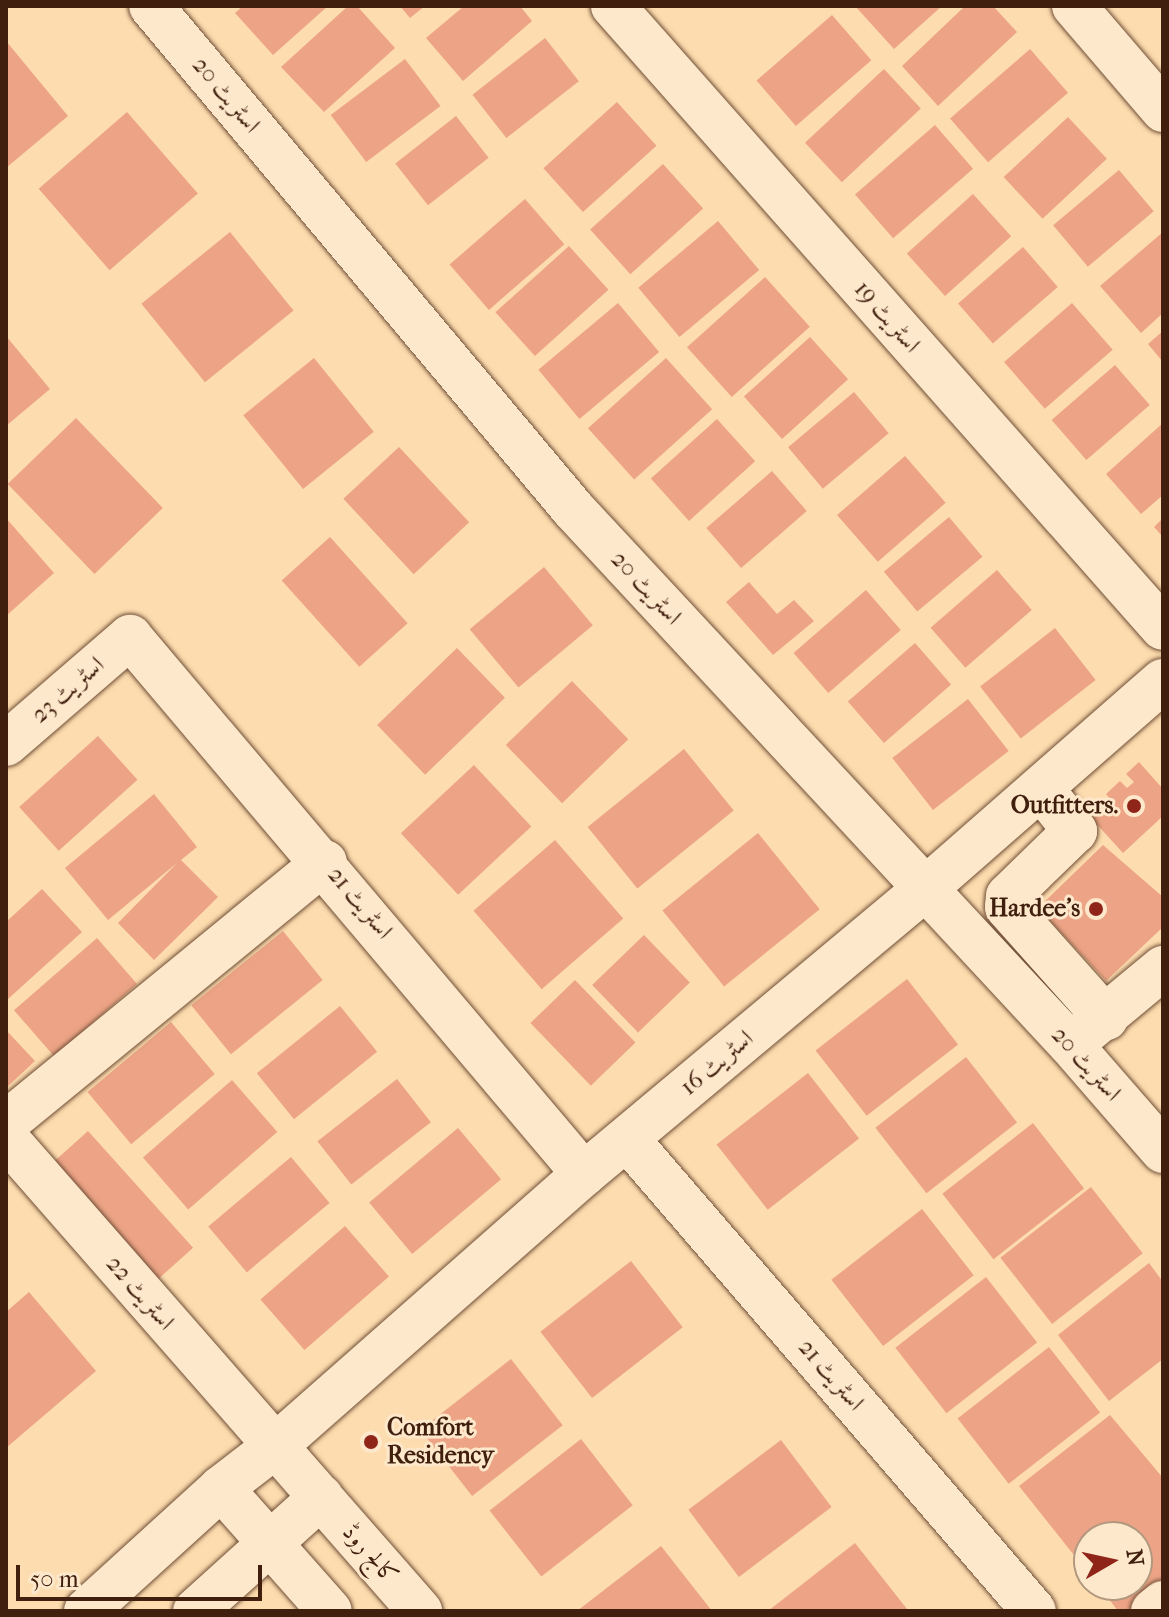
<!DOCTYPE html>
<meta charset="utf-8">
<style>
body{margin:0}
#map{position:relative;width:1169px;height:1617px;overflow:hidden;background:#fddcaf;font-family:"IM FELL French Canon",Amiri,serif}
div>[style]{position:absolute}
.building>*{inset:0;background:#eda486;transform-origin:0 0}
.roads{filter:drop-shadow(0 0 2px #6f4e36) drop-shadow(0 0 2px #6f4e36)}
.minor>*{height:44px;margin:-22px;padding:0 22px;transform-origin:22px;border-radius:22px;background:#fee8cb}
.dots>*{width:22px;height:22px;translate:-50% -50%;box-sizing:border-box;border:4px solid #fee8cb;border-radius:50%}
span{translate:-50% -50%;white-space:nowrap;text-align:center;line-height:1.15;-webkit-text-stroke:6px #fee8cb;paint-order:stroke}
.street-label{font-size:24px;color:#401f0e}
.poi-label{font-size:24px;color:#401f0e;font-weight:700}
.right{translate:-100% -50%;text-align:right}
.left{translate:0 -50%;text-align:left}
.frame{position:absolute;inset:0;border:8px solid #401f0e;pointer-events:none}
.north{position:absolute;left:1073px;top:1521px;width:80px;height:80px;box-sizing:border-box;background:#fee8cb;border:2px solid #b2987f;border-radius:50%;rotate:81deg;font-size:22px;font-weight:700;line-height:32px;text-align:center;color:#401f0e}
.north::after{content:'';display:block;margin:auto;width:28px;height:36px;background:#8f2418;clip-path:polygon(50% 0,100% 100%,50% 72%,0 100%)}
.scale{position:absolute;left:16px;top:1565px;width:246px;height:36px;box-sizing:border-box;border:4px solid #401f0e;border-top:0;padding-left:10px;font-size:24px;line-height:28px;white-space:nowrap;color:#401f0e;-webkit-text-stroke:6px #fee8cb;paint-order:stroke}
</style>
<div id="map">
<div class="building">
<i style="clip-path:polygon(243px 6px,328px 6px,273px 55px,235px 13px)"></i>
<i style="clip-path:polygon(348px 6px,357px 6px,395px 48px,324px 112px,281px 67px)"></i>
<i style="clip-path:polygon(400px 6px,425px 6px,410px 18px)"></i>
<i style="clip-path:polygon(464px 6px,520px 6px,532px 21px,463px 81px,426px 38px)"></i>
<i style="clip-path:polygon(855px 6px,942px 6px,894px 49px)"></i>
<i style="clip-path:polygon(965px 6px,993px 6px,1017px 32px,938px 106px,902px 66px)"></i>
<i style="left:832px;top:15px;width:60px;height:100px;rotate:49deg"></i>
<i style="left:545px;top:38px;width:55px;height:92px;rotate:52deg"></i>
<i style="clip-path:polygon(6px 41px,68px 116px,6px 168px)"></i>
<i style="left:1030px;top:49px;width:58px;height:106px;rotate:49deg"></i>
<i style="left:405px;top:59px;width:59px;height:93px;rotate:53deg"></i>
<i style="left:884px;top:69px;width:54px;height:108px;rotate:47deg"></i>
<i style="left:617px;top:102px;width:59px;height:99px;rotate:48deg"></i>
<i style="left:127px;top:112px;width:108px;height:117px;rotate:49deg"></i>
<i style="left:456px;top:116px;width:53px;height:77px;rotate:52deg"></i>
<i style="left:1068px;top:117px;width:57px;height:88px;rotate:47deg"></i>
<i style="left:935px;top:125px;width:58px;height:106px;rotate:49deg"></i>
<i style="left:663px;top:164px;width:60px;height:98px;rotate:48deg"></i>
<i style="left:1119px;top:170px;width:54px;height:86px;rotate:50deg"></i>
<i style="left:973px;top:194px;width:57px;height:89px;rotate:48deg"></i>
<i style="left:525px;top:199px;width:60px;height:100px;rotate:49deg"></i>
<i style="left:718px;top:221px;width:64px;height:104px;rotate:50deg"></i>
<i style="left:230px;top:232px;width:101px;height:114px;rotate:51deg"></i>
<i style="clip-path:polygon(1163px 232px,1163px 313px,1141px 333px,1100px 286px)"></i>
<i style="left:569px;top:246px;width:59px;height:99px;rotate:48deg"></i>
<i style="left:1023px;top:247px;width:53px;height:86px;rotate:49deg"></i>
<i style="left:765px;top:277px;width:67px;height:105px;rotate:48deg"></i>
<i style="left:618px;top:303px;width:64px;height:104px;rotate:50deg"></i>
<i style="left:1072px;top:303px;width:62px;height:90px;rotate:49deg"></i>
<i style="clip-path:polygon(1163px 331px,1163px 362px,1148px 344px)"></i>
<i style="clip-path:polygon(6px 336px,50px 389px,6px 426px)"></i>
<i style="left:810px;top:337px;width:57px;height:89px;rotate:48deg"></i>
<i style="left:314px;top:358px;width:95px;height:91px;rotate:51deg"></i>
<i style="left:666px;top:358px;width:69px;height:105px;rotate:48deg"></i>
<i style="left:1115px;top:365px;width:53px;height:84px;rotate:49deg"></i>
<i style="left:854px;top:392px;width:54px;height:86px;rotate:50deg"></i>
<i style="left:76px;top:418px;width:125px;height:95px;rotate:46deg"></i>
<i style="left:717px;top:419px;width:57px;height:89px;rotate:48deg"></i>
<i style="clip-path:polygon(1163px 423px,1163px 495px,1141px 514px,1106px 474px)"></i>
<i style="left:399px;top:447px;width:103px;height:76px;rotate:47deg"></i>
<i style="left:905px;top:456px;width:62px;height:90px;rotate:49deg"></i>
<i style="left:772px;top:471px;width:53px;height:87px;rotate:49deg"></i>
<i style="left:949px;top:517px;width:52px;height:85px;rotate:50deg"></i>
<i style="clip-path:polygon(6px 518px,54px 573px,6px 616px)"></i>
<i style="clip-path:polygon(1163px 518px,1163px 537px,1154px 527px)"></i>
<i style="left:330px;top:537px;width:116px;height:65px;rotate:48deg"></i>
<i style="left:544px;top:567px;width:76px;height:97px;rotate:50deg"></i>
<i style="left:997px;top:570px;width:53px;height:88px;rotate:49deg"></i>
<i style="clip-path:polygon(749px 582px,777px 614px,794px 600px,814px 621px,773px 655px,726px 602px)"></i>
<i style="left:866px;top:590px;width:53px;height:96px;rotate:49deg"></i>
<i style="left:1055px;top:628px;width:66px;height:95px;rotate:52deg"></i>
<i style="left:915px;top:643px;width:55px;height:89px;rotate:49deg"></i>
<i style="left:457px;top:648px;width:69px;height:111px;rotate:46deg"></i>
<i style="left:572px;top:681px;width:81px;height:92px;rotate:46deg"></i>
<i style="left:968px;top:699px;width:66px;height:96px;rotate:52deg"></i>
<i style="left:98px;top:736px;width:59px;height:106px;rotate:48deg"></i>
<i style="left:684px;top:749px;width:79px;height:124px;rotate:51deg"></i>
<i style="clip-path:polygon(1139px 762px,1163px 789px,1163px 816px,1123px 853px,1092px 819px,1112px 801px,1106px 794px,1120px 781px,1127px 788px,1134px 782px,1126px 774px)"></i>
<i style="left:474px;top:765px;width:84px;height:100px;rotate:47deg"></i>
<i style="clip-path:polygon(154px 794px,197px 847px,181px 860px,218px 897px,154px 960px,118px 923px,177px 863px,108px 920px,65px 868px)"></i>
<i style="left:758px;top:833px;width:98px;height:123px;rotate:51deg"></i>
<i style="left:555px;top:840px;width:104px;height:108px;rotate:49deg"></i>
<i style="clip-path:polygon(1103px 845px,1163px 897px,1163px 927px,1106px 981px,1038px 908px)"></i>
<i style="clip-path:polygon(42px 889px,82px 932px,8px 999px,6px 922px)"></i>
<i style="left:283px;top:931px;width:63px;height:118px;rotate:51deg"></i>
<i style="left:644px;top:935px;width:66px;height:72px;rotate:46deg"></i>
<i style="left:97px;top:938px;width:61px;height:110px;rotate:49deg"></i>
<i style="left:907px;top:979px;width:83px;height:116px;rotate:52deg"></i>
<i style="left:575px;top:980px;width:87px;height:62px;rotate:46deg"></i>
<i style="left:340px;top:1006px;width:59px;height:107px;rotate:51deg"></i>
<i style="left:171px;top:1022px;width:68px;height:109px;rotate:50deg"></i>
<i style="clip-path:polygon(6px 1030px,35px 1061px,6px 1088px)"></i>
<i style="left:966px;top:1057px;width:83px;height:115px;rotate:52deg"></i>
<i style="left:808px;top:1073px;width:83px;height:116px;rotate:52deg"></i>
<i style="left:397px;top:1079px;width:55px;height:101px;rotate:52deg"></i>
<i style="left:232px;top:1080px;width:69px;height:118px;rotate:49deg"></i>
<i style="left:1033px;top:1123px;width:83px;height:115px;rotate:52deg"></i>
<i style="left:458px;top:1128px;width:67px;height:116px;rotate:50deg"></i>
<i style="left:88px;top:1131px;width:157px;height:52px;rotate:48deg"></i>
<i style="left:291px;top:1157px;width:60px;height:108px;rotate:50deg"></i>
<i style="left:1091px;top:1187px;width:84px;height:115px;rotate:52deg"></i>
<i style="left:922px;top:1209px;width:84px;height:115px;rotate:52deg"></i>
<i style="left:345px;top:1226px;width:67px;height:112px;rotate:49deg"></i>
<i style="left:631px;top:1261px;width:84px;height:115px;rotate:52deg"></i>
<i style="clip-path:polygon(1149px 1263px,1163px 1282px,1163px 1359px,1109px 1401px,1058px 1335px)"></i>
<i style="left:986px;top:1277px;width:83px;height:115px;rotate:52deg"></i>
<i style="clip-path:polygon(29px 1292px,96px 1371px,6px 1448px,6px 1312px)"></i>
<i style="left:1049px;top:1347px;width:83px;height:116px;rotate:52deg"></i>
<i style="left:511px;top:1359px;width:84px;height:115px;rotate:52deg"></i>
<i style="clip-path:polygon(1110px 1415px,1163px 1478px,1163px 1585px,1130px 1611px,1118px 1611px,1098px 1585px,1137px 1585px,1137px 1537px,1089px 1537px,1089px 1574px,1019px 1486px)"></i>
<i style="left:581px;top:1439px;width:84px;height:116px;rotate:52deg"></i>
<i style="left:781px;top:1440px;width:84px;height:116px;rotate:53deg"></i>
<i style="clip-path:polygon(855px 1543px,907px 1609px,768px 1611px)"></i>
<i style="clip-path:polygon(661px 1546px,712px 1611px,577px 1611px)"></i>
</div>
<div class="roads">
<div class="minor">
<i style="left:151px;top:6px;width:657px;rotate:50deg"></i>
<i style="left:573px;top:509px;width:730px;rotate:47.11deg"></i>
<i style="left:1070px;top:1044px;width:142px;rotate:49deg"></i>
<i style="left:613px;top:6px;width:830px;rotate:48.52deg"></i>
<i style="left:1074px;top:6px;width:137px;rotate:49.4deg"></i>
<i style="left:6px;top:744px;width:164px;rotate:-40.8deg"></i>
<i style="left:130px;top:637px;width:703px;rotate:49.79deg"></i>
<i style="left:1041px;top:788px;width:55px;rotate:51.7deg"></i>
<i style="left:1075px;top:831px;width:93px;rotate:135.9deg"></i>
<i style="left:1008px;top:896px;width:11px;rotate:95deg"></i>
<i style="left:1007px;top:907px;width:149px;rotate:48.3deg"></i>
<i style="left:1081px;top:1036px;width:107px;rotate:-39.7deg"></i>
<i style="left:6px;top:1123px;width:412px;rotate:-39.3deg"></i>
<i style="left:6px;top:1138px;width:629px;rotate:48.81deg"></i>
<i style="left:627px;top:1139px;width:623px;rotate:49.23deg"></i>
<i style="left:221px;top:1488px;width:164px;rotate:48.5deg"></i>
<i style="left:86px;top:1611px;width:183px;rotate:-42.3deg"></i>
<i style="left:221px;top:1488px;width:66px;rotate:-37.6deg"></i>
<i style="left:273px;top:1448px;width:414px;rotate:-41.4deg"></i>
<i style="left:584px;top:1174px;width:444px;rotate:-39.9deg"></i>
<i style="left:925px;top:889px;width:316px;rotate:-41.2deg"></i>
<i style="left:195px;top:1611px;width:170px;rotate:-42.1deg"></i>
<i style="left:1153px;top:1611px;width:13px;rotate:-39deg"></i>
</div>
</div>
<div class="dots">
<i style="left:1134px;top:806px;background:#8f2418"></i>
<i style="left:1096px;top:909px;background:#8f2418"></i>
<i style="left:371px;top:1442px;background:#8f2418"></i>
</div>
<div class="street-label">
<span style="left:226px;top:95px;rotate:50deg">اسٹریٹ 20</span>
<span style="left:887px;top:317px;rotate:49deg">اسٹریٹ 19</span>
<span style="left:646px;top:588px;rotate:47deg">اسٹریٹ 20</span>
<span style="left:68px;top:690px;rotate:-41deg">اسٹریٹ 23</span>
<span style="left:360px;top:903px;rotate:50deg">اسٹریٹ 21</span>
<span style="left:717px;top:1063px;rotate:-40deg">اسٹریٹ 16</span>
<span style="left:1086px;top:1064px;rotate:48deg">اسٹریٹ 20</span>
<span style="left:140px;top:1293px;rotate:49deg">اسٹریٹ 22</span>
<span style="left:831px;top:1375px;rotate:49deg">اسٹریٹ 21</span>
<span style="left:370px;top:1554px;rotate:49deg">کالج روڈ</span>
</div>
<div class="poi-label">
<span class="right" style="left:1118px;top:806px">Outfitters.</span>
<span class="right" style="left:1080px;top:909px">Hardee's</span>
<span class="left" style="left:387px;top:1442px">Comfort<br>Residency</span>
</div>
<div class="frame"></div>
<div class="north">N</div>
<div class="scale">50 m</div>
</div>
